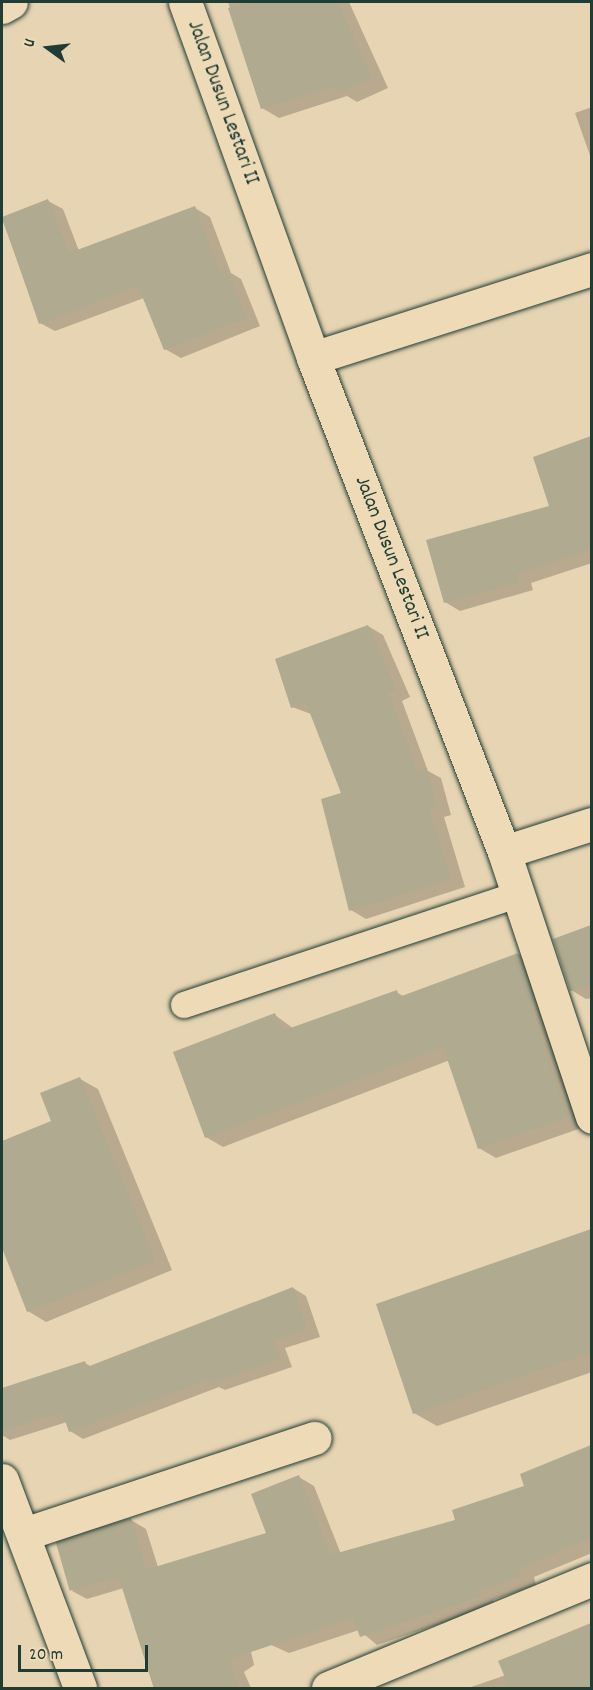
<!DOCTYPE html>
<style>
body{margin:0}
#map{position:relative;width:593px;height:1690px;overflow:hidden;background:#e7d4b3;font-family:Dekko,sans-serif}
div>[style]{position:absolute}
.shadow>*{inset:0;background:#0003}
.building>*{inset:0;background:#afaa90;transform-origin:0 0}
.roads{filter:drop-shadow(0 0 2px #1f3d34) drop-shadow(0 0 2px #1f3d34)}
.lane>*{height:26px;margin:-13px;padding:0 13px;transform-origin:13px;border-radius:13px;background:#efdab8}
.street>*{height:33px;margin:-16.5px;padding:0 16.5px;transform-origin:16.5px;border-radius:16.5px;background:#efdab8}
.highway>*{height:33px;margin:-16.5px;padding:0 16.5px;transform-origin:16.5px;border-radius:16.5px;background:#efdab8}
span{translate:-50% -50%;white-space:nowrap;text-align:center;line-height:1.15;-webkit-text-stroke:5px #efdab8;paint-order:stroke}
.street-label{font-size:21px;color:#1f3d34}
.frame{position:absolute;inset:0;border:3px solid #1f3d34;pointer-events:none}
.north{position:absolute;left:18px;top:18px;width:60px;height:60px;-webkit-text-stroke:4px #efdab8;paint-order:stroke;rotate:285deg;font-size:16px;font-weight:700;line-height:24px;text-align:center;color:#1f3d34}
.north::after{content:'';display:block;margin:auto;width:21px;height:27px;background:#1f3d34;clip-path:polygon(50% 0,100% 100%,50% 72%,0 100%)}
.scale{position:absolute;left:18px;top:1645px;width:130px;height:27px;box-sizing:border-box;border:3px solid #1f3d34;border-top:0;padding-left:8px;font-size:18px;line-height:21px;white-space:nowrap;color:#1f3d34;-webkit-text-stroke:4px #efdab8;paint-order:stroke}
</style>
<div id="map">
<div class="shadow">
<i style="clip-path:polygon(228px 2px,349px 2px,388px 88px,357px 102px,347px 96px,279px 118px,262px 108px)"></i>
<i style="clip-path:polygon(592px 107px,592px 161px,575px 113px)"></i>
<i style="clip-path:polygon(48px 201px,63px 209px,79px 251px,195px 208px,210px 217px,231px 273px,241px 279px,260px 326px,181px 358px,165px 349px,144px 298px,55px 331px,40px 323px,2px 219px)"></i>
<i style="clip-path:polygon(592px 438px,592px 563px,531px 583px,533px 590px,460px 611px,445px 602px,551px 507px,535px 458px)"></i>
<i style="clip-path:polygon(368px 626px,383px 635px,410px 697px,402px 701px,428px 771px,441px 778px,451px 815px,444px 817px,465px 887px,366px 919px,351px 910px,343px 794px,311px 714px,292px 707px)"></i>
<i style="clip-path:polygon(592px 928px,592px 998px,586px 999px,571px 990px,555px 940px)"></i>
<i style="clip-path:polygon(518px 954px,534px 964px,584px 1127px,496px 1158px,479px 1148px,450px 1060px,223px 1147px,206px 1137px,275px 1015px,294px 1029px,396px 992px,405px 997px)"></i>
<i style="clip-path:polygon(80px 1079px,98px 1089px,172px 1270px,46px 1322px,28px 1311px,2px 1244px,2px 1143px,53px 1122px)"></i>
<i style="clip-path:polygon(592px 1230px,592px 1372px,437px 1426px,414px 1413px,378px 1305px)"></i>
<i style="clip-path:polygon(293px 1288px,306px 1296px,320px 1337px,285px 1348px,292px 1367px,225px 1390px,219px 1387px,83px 1439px,70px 1431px,67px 1422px,10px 1440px,2px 1435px,2px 1389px,85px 1363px,92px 1367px)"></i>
<i style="clip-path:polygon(592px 1446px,592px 1553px,534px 1577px,536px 1585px,493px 1600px,495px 1605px,377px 1645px,359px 1630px,289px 1653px,247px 1634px,254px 1665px,244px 1672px,251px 1688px,155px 1688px,124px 1588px,87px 1599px,72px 1591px,131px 1520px,146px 1529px,158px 1567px,268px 1534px,299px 1477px,314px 1486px,341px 1554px,457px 1521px,526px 1487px,522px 1475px)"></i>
<i style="clip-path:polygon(592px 1623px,592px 1688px,468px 1688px,506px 1675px,500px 1662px)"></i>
</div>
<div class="building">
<i style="clip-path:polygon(250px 2px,337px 2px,372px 78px,339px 93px,335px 86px,261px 109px,228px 8px)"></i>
<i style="clip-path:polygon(48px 199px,69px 253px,195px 206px,219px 271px,226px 268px,246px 318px,164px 350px,138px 286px,39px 324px,2px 217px)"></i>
<i style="clip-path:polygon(591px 436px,591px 549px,516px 574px,519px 582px,444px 603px,426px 540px,549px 506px,533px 457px)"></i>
<i style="clip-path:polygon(368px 625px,396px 689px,388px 692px,417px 771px,426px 768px,437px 807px,429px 809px,451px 879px,349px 911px,321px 799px,341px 793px,306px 703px,291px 708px,275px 659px)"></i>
<i style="clip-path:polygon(591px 925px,591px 985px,570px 991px,553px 939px)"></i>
<i style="clip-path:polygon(518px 953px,534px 1003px,529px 1004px,568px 1117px,478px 1149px,443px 1047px,205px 1138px,173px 1052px,275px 1013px,282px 1031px,397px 990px,399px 997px)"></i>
<i style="clip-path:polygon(80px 1077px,155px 1260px,27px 1312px,2px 1248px,2px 1141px,51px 1121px,40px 1093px)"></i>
<i style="clip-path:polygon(591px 1229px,591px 1352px,413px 1414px,376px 1304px)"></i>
<i style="clip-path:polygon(293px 1287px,307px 1329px,273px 1341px,280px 1359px,210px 1383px,209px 1379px,69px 1432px,62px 1412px,2px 1431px,2px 1388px,85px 1361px,87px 1367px)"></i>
<i style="clip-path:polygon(591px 1445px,591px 1538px,519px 1568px,521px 1576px,478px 1591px,480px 1596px,360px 1637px,353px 1618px,233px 1658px,229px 1663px,239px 1689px,154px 1689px,119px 1578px,266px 1533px,251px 1494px,299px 1475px,330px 1555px,455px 1520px,452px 1510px,524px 1486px,520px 1474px)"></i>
<i style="left:131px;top:1518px;width:53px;height:79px;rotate:74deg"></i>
<i style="clip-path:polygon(591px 1623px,591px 1689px,510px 1689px,498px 1661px)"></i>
</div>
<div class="roads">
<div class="lane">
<i style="left:184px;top:1005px;width:353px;rotate:-18.3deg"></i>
</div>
<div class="street">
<i style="left:185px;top:2px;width:378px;rotate:70.2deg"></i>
<i style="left:313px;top:358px;width:530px;rotate:68.86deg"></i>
<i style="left:504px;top:852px;width:279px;rotate:71.6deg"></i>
<i style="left:313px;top:358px;width:293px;rotate:-17.7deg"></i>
<i style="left:504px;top:852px;width:92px;rotate:-17.7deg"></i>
<i style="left:2px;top:1480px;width:222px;rotate:69.4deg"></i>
<i style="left:24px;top:1534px;width:306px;rotate:-18.3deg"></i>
<i style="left:328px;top:1688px;width:286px;rotate:-22.4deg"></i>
</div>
<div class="highway">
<i style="left:2px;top:7px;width:10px;rotate:-29deg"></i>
</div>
</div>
<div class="street-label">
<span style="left:222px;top:103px;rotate:70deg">Jalan Dusun Lestari II</span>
<span style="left:391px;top:558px;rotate:69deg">Jalan Dusun Lestari II</span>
</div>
<div class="frame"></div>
<div class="north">U</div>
<div class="scale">20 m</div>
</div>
